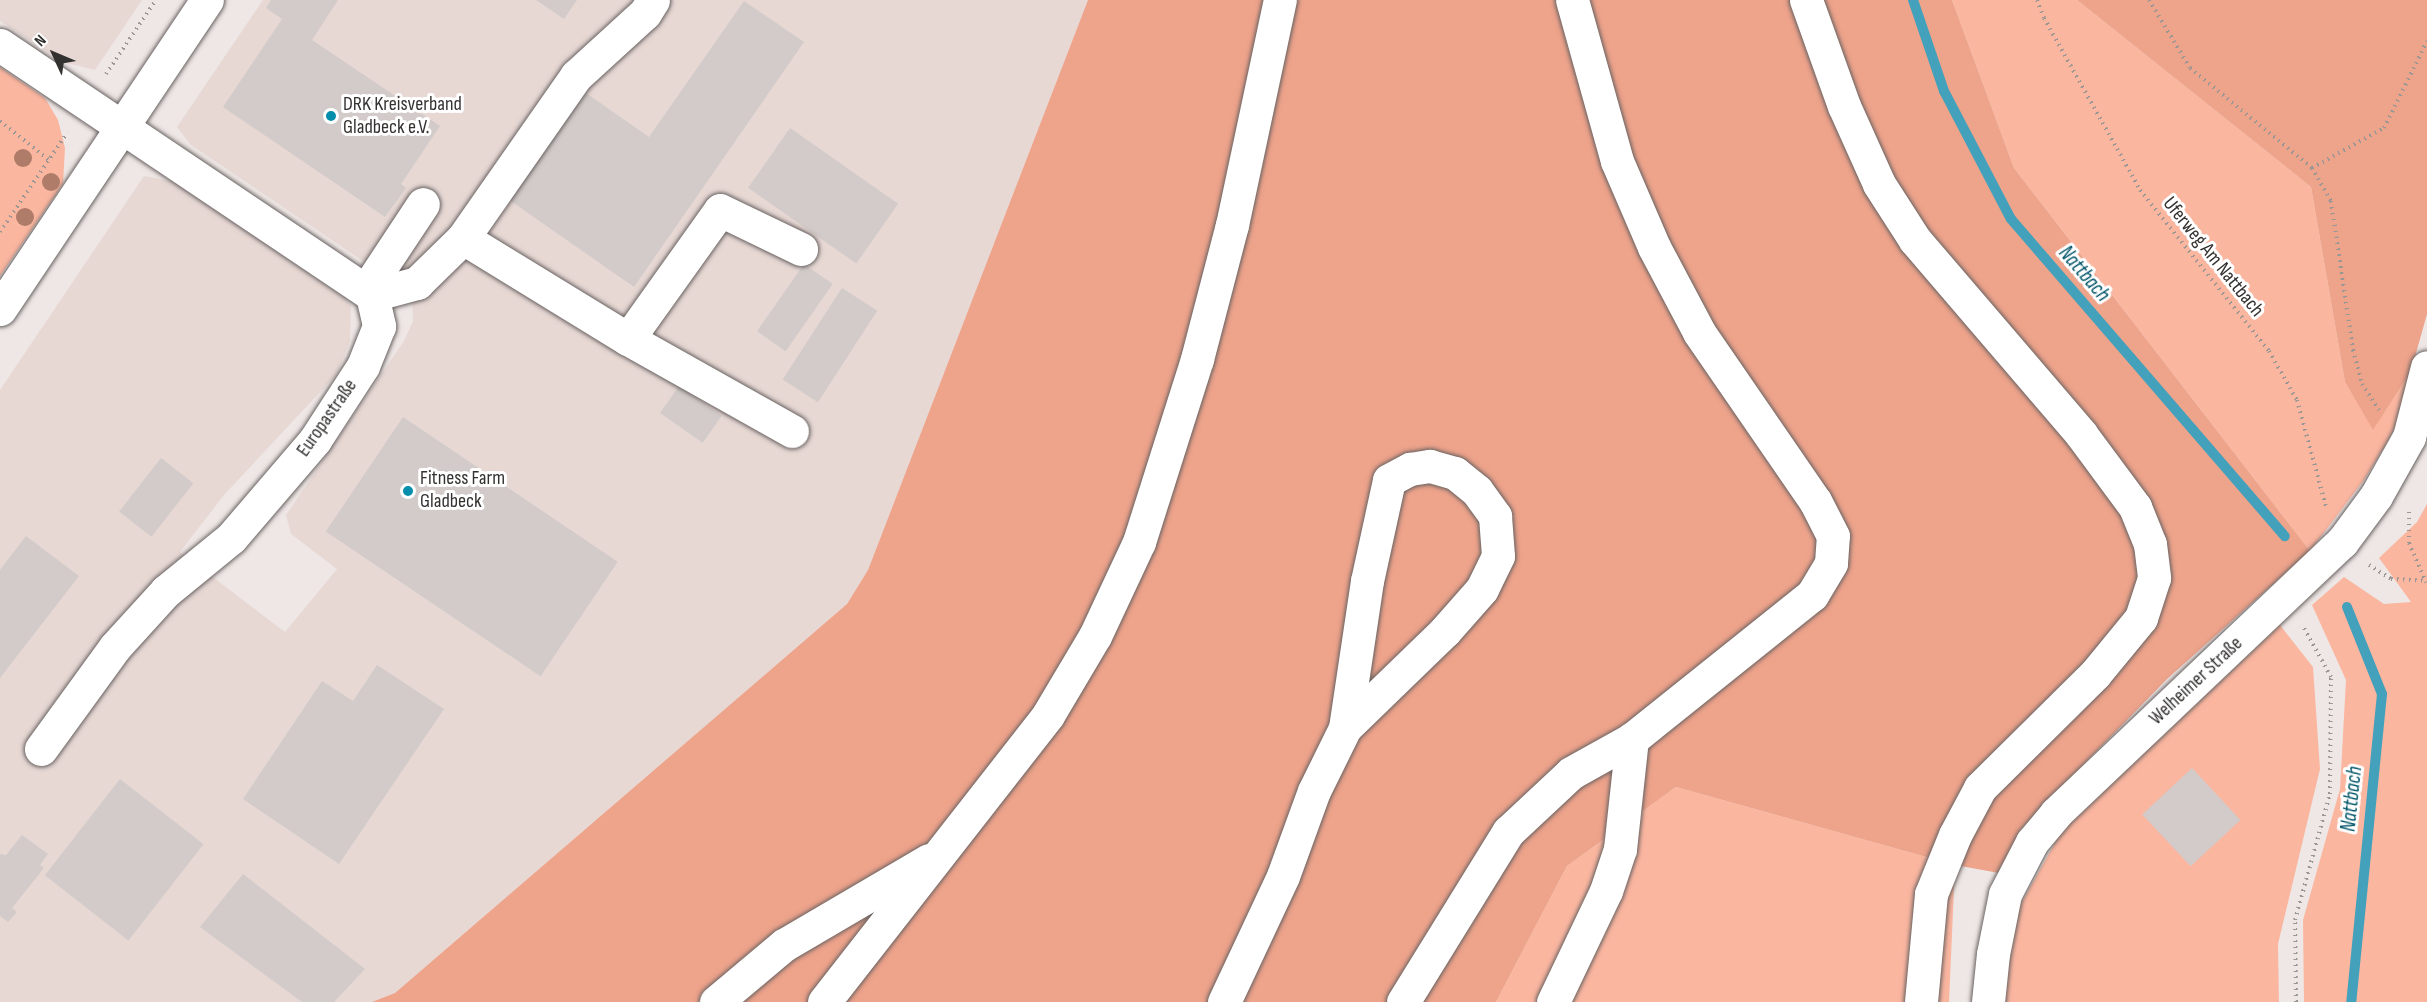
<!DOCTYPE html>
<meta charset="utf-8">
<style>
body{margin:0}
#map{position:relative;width:2427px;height:1002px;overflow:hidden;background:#eee7e5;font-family:"Sofia Sans Condensed",sans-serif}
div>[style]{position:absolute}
.built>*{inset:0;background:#e7d8d4}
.green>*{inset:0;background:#fbb6a0}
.forest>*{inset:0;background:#eea38b}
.stream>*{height:10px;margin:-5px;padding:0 5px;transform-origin:5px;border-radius:5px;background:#43a1bc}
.building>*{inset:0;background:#d2cbc9;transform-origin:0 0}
.path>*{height:4px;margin-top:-2px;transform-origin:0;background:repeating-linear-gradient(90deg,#9a9694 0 1.5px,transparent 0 6px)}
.roads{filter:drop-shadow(0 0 2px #686261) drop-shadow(0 0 2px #686261)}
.minor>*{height:33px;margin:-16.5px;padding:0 16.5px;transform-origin:16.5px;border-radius:16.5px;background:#fff}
.trees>*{width:18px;height:18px;margin:-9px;border-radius:50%;background:#af7c69}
.dots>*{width:16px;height:16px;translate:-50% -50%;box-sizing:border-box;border:3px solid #fff;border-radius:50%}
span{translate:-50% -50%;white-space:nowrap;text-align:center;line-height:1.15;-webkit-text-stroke:6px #fff;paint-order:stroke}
.poi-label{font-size:20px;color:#343231}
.left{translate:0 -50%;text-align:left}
.street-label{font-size:20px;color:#343231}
.water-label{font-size:21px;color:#005568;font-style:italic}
.north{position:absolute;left:24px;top:24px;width:60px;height:60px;-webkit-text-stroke:4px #fff;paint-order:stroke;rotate:314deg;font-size:16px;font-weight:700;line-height:24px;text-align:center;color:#343231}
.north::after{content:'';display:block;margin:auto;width:21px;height:27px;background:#343231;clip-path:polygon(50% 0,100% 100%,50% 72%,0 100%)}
</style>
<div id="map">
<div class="built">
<i style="clip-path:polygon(0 0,142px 0,95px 70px,63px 62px,0 21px)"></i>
<i style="clip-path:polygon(263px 0,1088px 0,868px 570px,847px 604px,395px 993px,372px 1002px,0 1002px,0 390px,144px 176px,175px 182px,345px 298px,351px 306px,350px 341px,336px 375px,224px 495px,180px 552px,285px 632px,337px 569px,291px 534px,286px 515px,404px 341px,413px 321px,412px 294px,191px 145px,177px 127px)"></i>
</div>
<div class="green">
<i style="clip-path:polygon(1952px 0,2077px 0,2311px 187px,2345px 382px,2373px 429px,2411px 371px,2404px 410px,2388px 441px,2364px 480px,2310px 551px,2014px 168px)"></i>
<i style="clip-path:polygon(0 67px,45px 98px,58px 120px,65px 148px,63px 184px,0 276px)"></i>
<i style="clip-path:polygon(2427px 504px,2427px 1002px,2304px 1002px,2303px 920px,2340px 789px,2346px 680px,2312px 605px,2344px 577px,2384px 604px,2411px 602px,2379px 558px,2417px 522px)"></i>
<i style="clip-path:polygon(2280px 625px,2313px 667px,2320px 769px,2278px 944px,2279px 1002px,2003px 1002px,2018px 909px,2061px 832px)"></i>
<i style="clip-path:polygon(1676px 787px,1955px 865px,1949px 1002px,1496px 1002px,1567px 866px)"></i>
</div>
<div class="forest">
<i style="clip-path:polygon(1088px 0,1952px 0,2014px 168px,2310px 551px,2167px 679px,2045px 804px,2021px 829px,1999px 873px,1955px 865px,1676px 787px,1567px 866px,1496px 1002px,372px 1002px,395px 993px,847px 604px,868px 570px)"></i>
<i style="clip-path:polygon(2077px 0,2427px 0,2427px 314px,2411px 371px,2373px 430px,2345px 382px,2311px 187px)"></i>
</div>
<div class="stream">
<i style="left:1913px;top:0;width:96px;rotate:71.2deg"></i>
<i style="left:1944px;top:91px;width:144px;rotate:62.4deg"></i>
<i style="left:2011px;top:219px;width:419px;rotate:49.2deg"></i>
<i style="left:2347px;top:607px;width:94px;rotate:68.1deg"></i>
<i style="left:2382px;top:694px;width:310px;rotate:95.7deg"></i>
</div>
<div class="building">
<i style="clip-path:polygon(271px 0,338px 0,312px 40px,440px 126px,401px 184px,406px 188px,385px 217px,223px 107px,282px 19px,266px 8px)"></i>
<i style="clip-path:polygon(536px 0,577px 0,564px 19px)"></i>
<i style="clip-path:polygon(744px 1px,804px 42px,634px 287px,508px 199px,583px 91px,649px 137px)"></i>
<i style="left:790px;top:128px;width:132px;height:73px;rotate:35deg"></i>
<i style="left:804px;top:264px;width:35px;height:82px;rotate:35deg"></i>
<i style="left:842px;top:288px;width:42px;height:109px;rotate:33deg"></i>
<i style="left:679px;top:386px;width:52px;height:33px;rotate:35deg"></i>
<i style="left:403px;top:417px;width:259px;height:138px;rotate:34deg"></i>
<i style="left:161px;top:458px;width:41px;height:68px;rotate:38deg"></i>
<i style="clip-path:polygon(26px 536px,79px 576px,0 678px,0 570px)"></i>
<i style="clip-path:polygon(377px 665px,444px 709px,339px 864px,243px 799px,322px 681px,353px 701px)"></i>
<i style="left:2192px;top:768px;width:71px;height:68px;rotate:47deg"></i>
<i style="left:120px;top:779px;width:106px;height:122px;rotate:38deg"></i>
<i style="clip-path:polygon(22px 835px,48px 854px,40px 865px,44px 868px,12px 908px,17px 912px,8px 922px,0 916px,0 854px,6px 855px)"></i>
<i style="clip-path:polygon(243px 874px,365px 969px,334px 1002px,302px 1002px,200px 927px)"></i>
</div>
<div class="path">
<i style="left:2037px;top:0;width:19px;rotate:69deg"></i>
<i style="left:2044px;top:18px;width:197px;rotate:60.8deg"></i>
<i style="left:2140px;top:190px;width:206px;rotate:51.3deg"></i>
<i style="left:2269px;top:351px;width:56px;rotate:60.3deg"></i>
<i style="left:2297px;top:400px;width:111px;rotate:74.8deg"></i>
<i style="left:2149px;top:0;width:79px;rotate:58.9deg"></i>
<i style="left:2190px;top:68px;width:158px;rotate:39.3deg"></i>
<i style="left:2312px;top:168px;width:38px;rotate:60deg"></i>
<i style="left:2331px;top:201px;width:151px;rotate:81.6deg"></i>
<i style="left:2353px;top:350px;width:35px;rotate:75deg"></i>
<i style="left:2362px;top:384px;width:31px;rotate:57deg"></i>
<i style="left:106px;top:74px;width:89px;rotate:-56deg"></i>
<i style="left:0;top:121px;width:63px;rotate:38.5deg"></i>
<i style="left:2312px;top:168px;width:82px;rotate:-29.1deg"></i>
<i style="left:2384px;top:128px;width:97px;rotate:-63.7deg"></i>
<i style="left:0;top:232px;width:120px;rotate:-55.9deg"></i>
<i style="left:2409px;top:512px;width:31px;rotate:90deg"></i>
<i style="left:2409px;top:543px;width:43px;rotate:66.4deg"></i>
<i style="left:2369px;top:565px;width:26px;rotate:32deg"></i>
<i style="left:2391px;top:579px;width:35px;rotate:3deg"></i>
<i style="left:2296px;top:1002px;width:82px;rotate:-90.7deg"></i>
<i style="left:2295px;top:920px;width:131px;rotate:-74.5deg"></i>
<i style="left:2330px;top:794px;width:117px;rotate:-89.5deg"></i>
<i style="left:2331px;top:677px;width:58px;rotate:-118.8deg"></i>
</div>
<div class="roads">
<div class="minor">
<i style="left:1806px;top:0;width:113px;rotate:70.3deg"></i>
<i style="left:1844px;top:106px;width:85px;rotate:65.8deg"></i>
<i style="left:1879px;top:184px;width:67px;rotate:57.3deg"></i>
<i style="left:1915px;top:240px;width:255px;rotate:49.4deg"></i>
<i style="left:2081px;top:434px;width:91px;rotate:53.5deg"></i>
<i style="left:2135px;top:507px;width:40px;rotate:68deg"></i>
<i style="left:2150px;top:544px;width:34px;rotate:83deg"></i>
<i style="left:2154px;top:578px;width:42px;rotate:108deg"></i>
<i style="left:2141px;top:618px;width:72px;rotate:129.4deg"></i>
<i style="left:2095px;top:674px;width:162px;rotate:135.3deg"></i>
<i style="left:1980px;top:788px;width:53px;rotate:118deg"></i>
<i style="left:1955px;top:835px;width:64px;rotate:112.1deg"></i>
<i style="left:1931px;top:894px;width:108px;rotate:95.3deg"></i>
<i style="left:0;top:45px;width:448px;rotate:33.9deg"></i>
<i style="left:372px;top:295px;width:32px;rotate:77deg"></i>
<i style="left:379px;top:326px;width:43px;rotate:111.8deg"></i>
<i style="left:363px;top:366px;width:88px;rotate:123deg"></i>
<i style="left:315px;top:440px;width:129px;rotate:130.6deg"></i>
<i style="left:231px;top:538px;width:84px;rotate:140.8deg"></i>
<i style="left:166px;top:591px;width:76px;rotate:132.3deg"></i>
<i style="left:115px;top:647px;width:126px;rotate:126deg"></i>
<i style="left:463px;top:238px;width:193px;rotate:31.5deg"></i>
<i style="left:628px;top:339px;width:158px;rotate:-54.5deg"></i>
<i style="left:720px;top:210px;width:90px;rotate:25.7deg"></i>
<i style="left:366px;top:290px;width:103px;rotate:-56.5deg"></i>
<i style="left:372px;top:295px;width:47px;rotate:-14.9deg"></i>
<i style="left:417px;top:283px;width:64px;rotate:-44.4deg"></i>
<i style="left:463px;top:238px;width:198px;rotate:-55.1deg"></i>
<i style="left:576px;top:76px;width:93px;rotate:-42.4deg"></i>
<i style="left:645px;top:13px;width:15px;rotate:-58deg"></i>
<i style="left:0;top:309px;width:372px;rotate:-56.2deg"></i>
<i style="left:628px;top:339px;width:188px;rotate:29.3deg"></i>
<i style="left:716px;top:1002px;width:89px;rotate:-40deg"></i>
<i style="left:784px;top:945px;width:168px;rotate:-30.4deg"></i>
<i style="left:824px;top:1002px;width:364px;rotate:-52deg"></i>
<i style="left:1048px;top:715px;width:92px;rotate:-59.3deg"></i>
<i style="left:1095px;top:636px;width:104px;rotate:-64.9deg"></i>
<i style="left:1139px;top:542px;width:192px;rotate:-72.4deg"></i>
<i style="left:1197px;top:359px;width:138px;rotate:-75.4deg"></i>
<i style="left:1232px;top:225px;width:230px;rotate:-78deg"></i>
<i style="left:1224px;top:1002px;width:139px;rotate:-64.9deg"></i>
<i style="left:1283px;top:876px;width:90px;rotate:-70deg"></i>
<i style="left:1314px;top:791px;width:70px;rotate:-63.8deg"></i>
<i style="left:1345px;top:728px;width:149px;rotate:-81.5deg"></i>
<i style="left:1367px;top:581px;width:103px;rotate:-77.7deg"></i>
<i style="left:1389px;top:480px;width:24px;rotate:-28deg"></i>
<i style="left:1410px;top:469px;width:20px;rotate:-9deg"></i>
<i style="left:1430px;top:466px;width:26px;rotate:16deg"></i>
<i style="left:1455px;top:473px;width:28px;rotate:39deg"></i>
<i style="left:1477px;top:491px;width:31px;rotate:54deg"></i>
<i style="left:1495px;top:516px;width:40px;rotate:85.7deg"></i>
<i style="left:1498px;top:556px;width:37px;rotate:116deg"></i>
<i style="left:1482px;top:589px;width:56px;rotate:131.4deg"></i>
<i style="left:1445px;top:631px;width:139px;rotate:135.9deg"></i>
<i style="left:1403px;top:1002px;width:200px;rotate:-58.3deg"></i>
<i style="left:1508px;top:832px;width:86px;rotate:-43.1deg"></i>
<i style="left:1571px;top:773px;width:70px;rotate:-29.1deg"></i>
<i style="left:1632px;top:739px;width:231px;rotate:-38.7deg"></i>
<i style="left:1812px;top:595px;width:37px;rotate:-59deg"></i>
<i style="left:1831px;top:563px;width:27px;rotate:-86deg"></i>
<i style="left:1833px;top:536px;width:39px;rotate:-117deg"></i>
<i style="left:1815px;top:501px;width:205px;rotate:-124.5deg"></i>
<i style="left:1699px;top:332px;width:96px;rotate:-117.9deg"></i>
<i style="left:1654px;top:247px;width:94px;rotate:-113.3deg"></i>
<i style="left:1617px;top:161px;width:167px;rotate:-105.6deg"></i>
<i style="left:1553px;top:1002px;width:123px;rotate:-64.5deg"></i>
<i style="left:1606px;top:891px;width:44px;rotate:-71.6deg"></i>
<i style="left:1620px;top:849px;width:111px;rotate:-83.8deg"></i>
<i style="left:1988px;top:1002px;width:48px;rotate:-84.1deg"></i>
<i style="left:1993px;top:954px;width:61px;rotate:-78.7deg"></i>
<i style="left:2005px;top:894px;width:59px;rotate:-62.6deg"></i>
<i style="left:2032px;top:842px;width:38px;rotate:-50deg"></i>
<i style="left:2056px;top:813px;width:394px;rotate:-43.5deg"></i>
<i style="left:2342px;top:542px;width:57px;rotate:-53.5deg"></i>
<i style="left:2376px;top:496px;width:68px;rotate:-60.8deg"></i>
<i style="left:2409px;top:437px;width:72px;rotate:-75.6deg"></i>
</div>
</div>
<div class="trees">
<i style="left:23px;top:158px"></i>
<i style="left:51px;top:182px"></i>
<i style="left:25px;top:217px"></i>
</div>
<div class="dots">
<i style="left:331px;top:116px;background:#088ead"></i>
<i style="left:408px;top:491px;background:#088ead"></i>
</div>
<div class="poi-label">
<span class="left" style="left:343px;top:116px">DRK Kreisverband<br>Gladbeck e.V.</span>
<span class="left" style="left:420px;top:490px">Fitness Farm<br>Gladbeck</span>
</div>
<div class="street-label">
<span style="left:2213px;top:257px;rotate:51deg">Uferweg Am Nattbach</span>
<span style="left:327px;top:418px;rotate:-55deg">Europastraße</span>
<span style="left:2196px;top:681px;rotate:-43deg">Welheimer Straße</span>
</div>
<div class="water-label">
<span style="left:2084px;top:274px;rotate:49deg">Nattbach</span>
<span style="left:2352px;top:799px;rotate:-84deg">Nattbach</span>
</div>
<div class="north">N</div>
</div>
